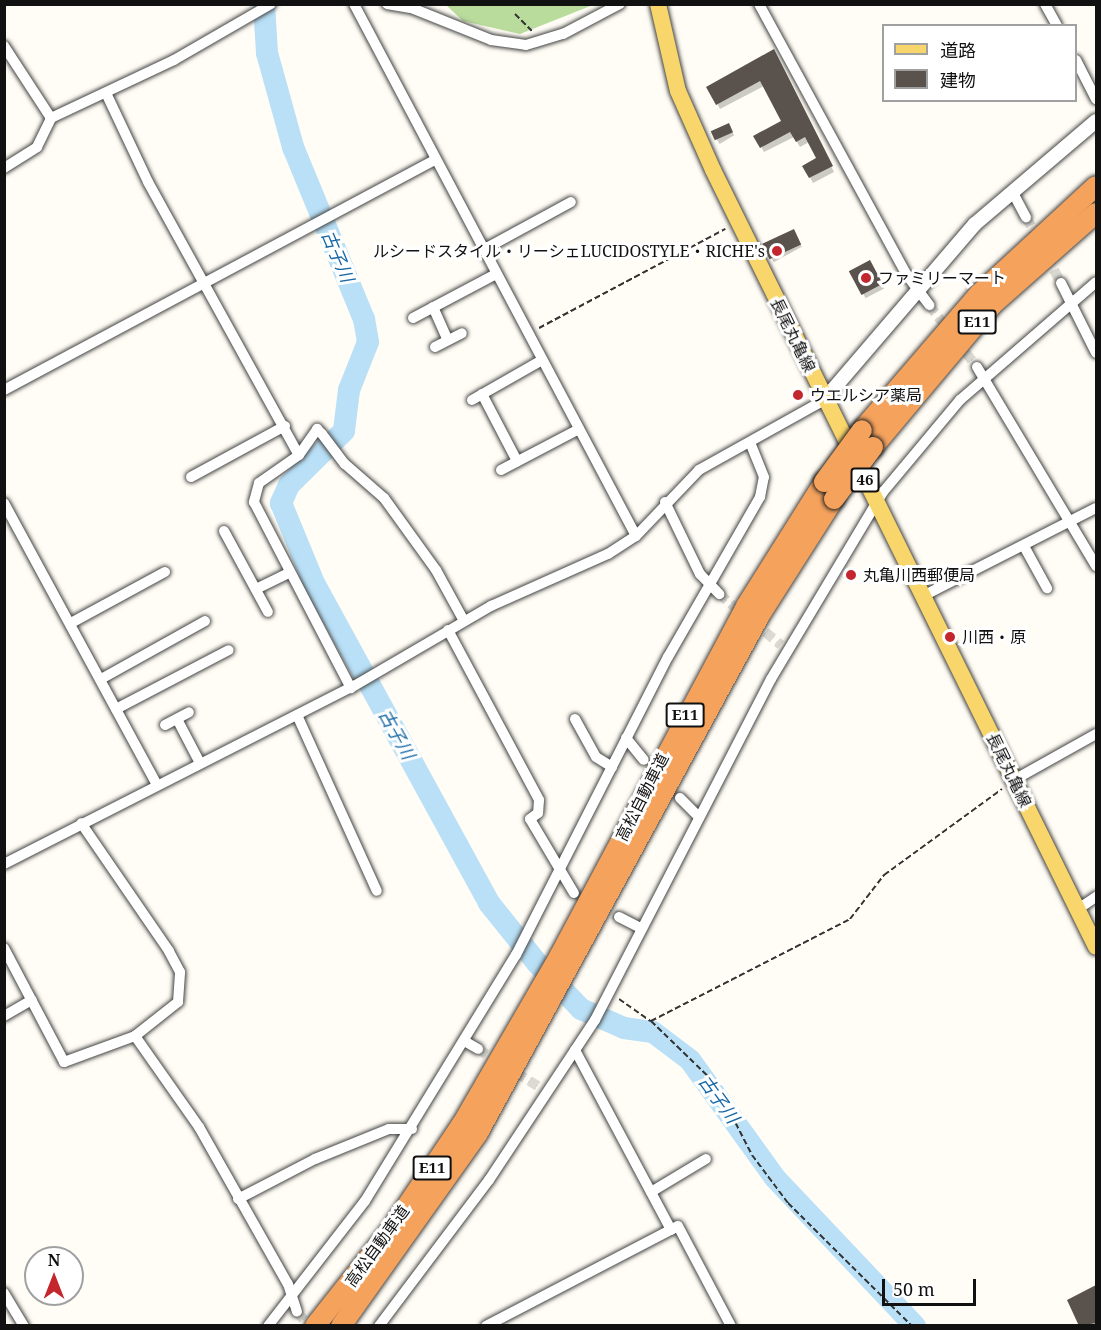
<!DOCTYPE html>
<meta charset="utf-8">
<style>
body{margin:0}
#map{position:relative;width:1101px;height:1330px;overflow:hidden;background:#fffdf5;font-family:"Noto Serif","Noto Sans JP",serif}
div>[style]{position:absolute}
.forest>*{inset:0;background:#b9dc9c}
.shadow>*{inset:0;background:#0003;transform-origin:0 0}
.river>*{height:22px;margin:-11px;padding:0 11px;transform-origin:11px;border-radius:11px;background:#b9e0f7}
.building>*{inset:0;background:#5a524d;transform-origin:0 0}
.minor-tunnel>*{height:10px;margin-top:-5px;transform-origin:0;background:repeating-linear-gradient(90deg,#dbdad3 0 10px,transparent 0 15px)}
.path>*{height:2px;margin-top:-1px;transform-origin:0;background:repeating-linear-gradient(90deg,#333 0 6px,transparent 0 9px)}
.roads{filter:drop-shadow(0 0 2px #444) drop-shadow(0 0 2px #444)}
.minor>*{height:10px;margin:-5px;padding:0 5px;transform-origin:5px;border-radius:5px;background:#fff}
.tertiary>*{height:14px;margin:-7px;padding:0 7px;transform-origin:7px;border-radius:7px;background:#fff}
.primary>*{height:16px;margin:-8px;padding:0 8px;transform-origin:8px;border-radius:8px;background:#f9d66b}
.motorway>*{height:20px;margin:-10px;padding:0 10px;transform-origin:10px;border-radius:10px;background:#f5a25d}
.bridges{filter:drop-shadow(0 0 2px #222) drop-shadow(0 0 2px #222)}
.motorway-bridge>*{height:20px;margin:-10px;padding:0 10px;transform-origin:10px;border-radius:10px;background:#f5a25d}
.dots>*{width:16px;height:16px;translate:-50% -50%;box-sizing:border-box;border:3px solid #fff;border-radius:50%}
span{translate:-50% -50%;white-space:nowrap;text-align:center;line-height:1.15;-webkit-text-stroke:6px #fff;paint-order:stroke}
.shield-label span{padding:2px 4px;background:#fff;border:2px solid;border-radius:4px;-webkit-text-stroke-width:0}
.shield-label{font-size:15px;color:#111;font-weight:700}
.poi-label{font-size:16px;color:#111}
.right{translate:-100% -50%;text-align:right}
.left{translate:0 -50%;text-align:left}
.street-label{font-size:16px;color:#111}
.water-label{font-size:18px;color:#1768a6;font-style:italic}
.frame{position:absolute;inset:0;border:6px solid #111;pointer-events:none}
.legend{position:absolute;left:882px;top:24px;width:195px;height:78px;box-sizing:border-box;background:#fff;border:2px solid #a0a0a0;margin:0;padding:8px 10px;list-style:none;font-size:18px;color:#111}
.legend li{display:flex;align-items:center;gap:12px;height:30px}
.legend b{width:30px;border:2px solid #a0a0a0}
.north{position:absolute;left:24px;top:1246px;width:60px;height:60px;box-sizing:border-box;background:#fff;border:2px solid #a0a0a0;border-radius:50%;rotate:0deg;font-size:16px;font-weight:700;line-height:24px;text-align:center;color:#111}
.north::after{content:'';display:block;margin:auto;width:21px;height:27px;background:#c4262e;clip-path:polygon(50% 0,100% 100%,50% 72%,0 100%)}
.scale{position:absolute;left:882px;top:1279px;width:94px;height:27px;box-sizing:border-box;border:3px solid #111;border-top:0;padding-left:8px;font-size:18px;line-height:21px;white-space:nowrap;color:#111;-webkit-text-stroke:4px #fff;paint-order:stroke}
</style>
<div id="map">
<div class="forest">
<i style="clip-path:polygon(446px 5px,593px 5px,520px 34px,463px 21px)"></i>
</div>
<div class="shadow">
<i style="clip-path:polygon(776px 56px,834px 172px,813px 183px,804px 166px,818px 159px,809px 142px,800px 147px,794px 137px,764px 152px,755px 136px,783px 121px,764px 86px,720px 109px,708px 88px)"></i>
<i style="left:728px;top:125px;width:12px;height:17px;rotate:59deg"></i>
<i style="left:793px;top:231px;width:18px;height:32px;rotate:61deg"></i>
<i style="left:870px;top:262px;width:30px;height:21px;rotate:62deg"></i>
<i style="clip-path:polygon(1096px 1288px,1096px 1326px,1081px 1326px,1069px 1301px)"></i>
</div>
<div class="river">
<i style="left:264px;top:4px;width:49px;rotate:86.5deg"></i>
<i style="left:267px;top:53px;width:98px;rotate:74.5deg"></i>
<i style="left:293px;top:147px;width:186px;rotate:67.6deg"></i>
<i style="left:364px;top:319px;width:23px;rotate:80deg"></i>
<i style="left:368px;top:342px;width:52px;rotate:111.6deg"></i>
<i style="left:349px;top:390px;width:41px;rotate:97deg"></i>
<i style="left:344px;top:431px;width:77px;rotate:135.5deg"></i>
<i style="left:289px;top:485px;width:20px;rotate:114deg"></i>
<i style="left:281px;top:503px;width:87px;rotate:67.6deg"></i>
<i style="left:314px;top:583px;width:365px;rotate:61.3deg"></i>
<i style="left:489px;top:903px;width:77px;rotate:51.3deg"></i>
<i style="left:537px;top:963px;width:64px;rotate:46.3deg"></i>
<i style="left:581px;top:1009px;width:47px;rotate:23.8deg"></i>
<i style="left:624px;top:1028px;width:29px;rotate:8deg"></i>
<i style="left:653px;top:1032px;width:46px;rotate:37.1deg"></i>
<i style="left:690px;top:1060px;width:145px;rotate:54.2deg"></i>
<i style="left:775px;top:1178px;width:204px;rotate:46.6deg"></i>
</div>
<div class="building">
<i style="clip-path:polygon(774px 49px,833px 166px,809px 178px,802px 166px,816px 158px,805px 137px,796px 142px,790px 132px,760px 148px,753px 136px,781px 121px,760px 81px,716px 105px,706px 87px)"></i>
<i style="left:729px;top:123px;width:10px;height:20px;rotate:66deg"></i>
<i style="left:794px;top:229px;width:17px;height:35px;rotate:65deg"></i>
<i style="left:870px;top:260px;width:27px;height:24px;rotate:62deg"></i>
<i style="clip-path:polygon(1096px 1285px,1096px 1323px,1079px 1326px,1067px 1300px)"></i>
</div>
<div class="minor-tunnel">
<i style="left:1026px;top:217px;width:75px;rotate:62.1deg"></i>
<i style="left:929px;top:305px;width:78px;rotate:52.3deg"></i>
<i style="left:719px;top:594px;width:80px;rotate:39.4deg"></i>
<i style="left:574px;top:893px;width:51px;rotate:28.1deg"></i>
<i style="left:478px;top:1049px;width:74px;rotate:31.8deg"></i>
<i style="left:297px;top:1312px;width:18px;rotate:49deg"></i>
</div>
<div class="path">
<i style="left:515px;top:14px;width:24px;rotate:45deg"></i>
<i style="left:539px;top:328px;width:211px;rotate:-28deg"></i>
<i style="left:619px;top:999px;width:39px;rotate:35deg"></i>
<i style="left:651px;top:1021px;width:89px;rotate:44.1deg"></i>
<i style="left:715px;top:1083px;width:81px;rotate:62.8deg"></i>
<i style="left:752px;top:1155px;width:60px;rotate:53.1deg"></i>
<i style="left:788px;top:1203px;width:175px;rotate:44.8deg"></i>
<i style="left:651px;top:1021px;width:224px;rotate:-27.1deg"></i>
<i style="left:850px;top:919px;width:56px;rotate:-52.3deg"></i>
<i style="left:884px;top:875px;width:146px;rotate:-36.1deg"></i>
</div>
<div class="roads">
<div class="minor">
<i style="left:354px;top:4px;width:602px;rotate:62.07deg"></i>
<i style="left:387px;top:4px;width:27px;rotate:10deg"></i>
<i style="left:414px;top:9px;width:83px;rotate:21.9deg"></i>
<i style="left:491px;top:40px;width:35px;rotate:8deg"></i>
<i style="left:526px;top:45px;width:39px;rotate:-17deg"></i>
<i style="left:563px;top:34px;width:64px;rotate:-27.8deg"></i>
<i style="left:759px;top:4px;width:307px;rotate:61.4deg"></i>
<i style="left:906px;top:274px;width:39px;rotate:53deg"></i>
<i style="left:1045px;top:4px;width:25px;rotate:61deg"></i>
<i style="left:4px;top:46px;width:86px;rotate:56.9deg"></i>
<i style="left:1076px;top:60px;width:44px;rotate:62.9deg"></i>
<i style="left:106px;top:93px;width:98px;rotate:64.7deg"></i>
<i style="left:148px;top:182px;width:312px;rotate:61.1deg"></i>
<i style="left:299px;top:455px;width:32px;rotate:-55deg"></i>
<i style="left:317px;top:429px;width:7px;rotate:45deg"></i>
<i style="left:322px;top:434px;width:38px;rotate:53deg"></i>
<i style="left:345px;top:464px;width:52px;rotate:41.1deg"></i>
<i style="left:384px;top:498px;width:89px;rotate:54.2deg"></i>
<i style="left:436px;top:570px;width:58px;rotate:61.2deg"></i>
<i style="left:4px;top:168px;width:39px;rotate:-32deg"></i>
<i style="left:37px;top:147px;width:32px;rotate:-64deg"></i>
<i style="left:51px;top:118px;width:136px;rotate:-25.2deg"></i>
<i style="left:174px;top:60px;width:112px;rotate:-30deg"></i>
<i style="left:1012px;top:191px;width:30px;rotate:62deg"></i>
<i style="left:483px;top:250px;width:100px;rotate:-28.6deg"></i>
<i style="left:1061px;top:283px;width:78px;rotate:63.4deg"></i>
<i style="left:433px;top:307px;width:36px;rotate:66deg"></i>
<i style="left:413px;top:318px;width:94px;rotate:-27.9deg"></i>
<i style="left:435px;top:347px;width:30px;rotate:-27deg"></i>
<i style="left:977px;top:367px;width:232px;rotate:59.1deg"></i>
<i style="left:4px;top:390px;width:489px;rotate:-28.1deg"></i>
<i style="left:482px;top:394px;width:76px;rotate:62.4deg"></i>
<i style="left:472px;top:400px;width:81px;rotate:-29.7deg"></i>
<i style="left:299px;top:455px;width:49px;rotate:145deg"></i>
<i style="left:259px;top:483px;width:20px;rotate:105deg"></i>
<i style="left:254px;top:502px;width:210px;rotate:62.5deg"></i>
<i style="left:501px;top:470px;width:88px;rotate:-27.7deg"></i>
<i style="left:191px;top:477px;width:107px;rotate:-28.5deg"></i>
<i style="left:665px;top:502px;width:80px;rotate:64.1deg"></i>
<i style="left:700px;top:574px;width:28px;rotate:46deg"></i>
<i style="left:4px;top:503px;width:321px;rotate:61.5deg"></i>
<i style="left:224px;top:531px;width:92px;rotate:61.5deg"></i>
<i style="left:1025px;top:548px;width:46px;rotate:61.2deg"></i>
<i style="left:256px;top:589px;width:37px;rotate:-26deg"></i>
<i style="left:923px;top:596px;width:194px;rotate:-27deg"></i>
<i style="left:71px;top:623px;width:107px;rotate:-28.5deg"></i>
<i style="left:448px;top:630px;width:193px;rotate:61.8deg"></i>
<i style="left:539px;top:800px;width:13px;rotate:94deg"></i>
<i style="left:538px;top:813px;width:10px;rotate:143deg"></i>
<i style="left:530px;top:819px;width:86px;rotate:59.3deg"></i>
<i style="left:101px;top:679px;width:119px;rotate:-29.1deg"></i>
<i style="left:116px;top:709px;width:127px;rotate:-27.6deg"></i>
<i style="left:297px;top:715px;width:193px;rotate:65.6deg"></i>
<i style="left:177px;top:719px;width:50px;rotate:62.4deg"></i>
<i style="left:575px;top:719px;width:43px;rotate:61.1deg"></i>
<i style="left:596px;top:757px;width:19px;rotate:32deg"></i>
<i style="left:165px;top:725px;width:27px;rotate:-28deg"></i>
<i style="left:626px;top:738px;width:28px;rotate:51deg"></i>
<i style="left:1014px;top:780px;width:94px;rotate:-29.3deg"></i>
<i style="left:680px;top:798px;width:25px;rotate:45deg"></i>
<i style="left:4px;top:864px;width:393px;rotate:-27deg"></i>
<i style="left:354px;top:686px;width:159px;rotate:-30.3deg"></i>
<i style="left:491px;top:606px;width:128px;rotate:-24deg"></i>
<i style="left:608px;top:554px;width:33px;rotate:-33deg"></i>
<i style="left:636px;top:536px;width:91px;rotate:-46.3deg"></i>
<i style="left:699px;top:470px;width:143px;rotate:-29.2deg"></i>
<i style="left:1078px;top:909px;width:22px;rotate:-34deg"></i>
<i style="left:619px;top:917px;width:25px;rotate:27deg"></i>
<i style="left:4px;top:948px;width:129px;rotate:62.2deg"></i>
<i style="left:64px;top:1062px;width:76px;rotate:-20.1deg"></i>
<i style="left:135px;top:1036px;width:55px;rotate:-38.3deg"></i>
<i style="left:178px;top:1002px;width:30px;rotate:-86deg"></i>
<i style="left:180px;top:972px;width:24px;rotate:-118deg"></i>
<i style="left:169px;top:951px;width:155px;rotate:-124.5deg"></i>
<i style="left:4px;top:1016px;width:32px;rotate:-30deg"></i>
<i style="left:135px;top:1036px;width:111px;rotate:54.9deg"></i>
<i style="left:199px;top:1127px;width:180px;rotate:60.5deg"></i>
<i style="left:288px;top:1284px;width:29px;rotate:72deg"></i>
<i style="left:466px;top:1042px;width:14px;rotate:30deg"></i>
<i style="left:575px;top:1050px;width:204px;rotate:61.9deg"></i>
<i style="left:651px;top:1192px;width:64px;rotate:-31deg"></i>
<i style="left:238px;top:1199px;width:87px;rotate:-27.5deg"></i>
<i style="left:315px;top:1159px;width:80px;rotate:-22.1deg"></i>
<i style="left:389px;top:1129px;width:23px"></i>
<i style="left:4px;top:1293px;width:39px;rotate:59deg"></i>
<i style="left:268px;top:1326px;width:158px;rotate:-52.2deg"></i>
<i style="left:365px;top:1201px;width:289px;rotate:-58.5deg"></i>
<i style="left:516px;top:955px;width:335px;rotate:-63deg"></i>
<i style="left:668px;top:657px;width:185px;rotate:-60.1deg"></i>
<i style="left:760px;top:497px;width:20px;rotate:-79deg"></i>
<i style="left:764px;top:477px;width:37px;rotate:-112deg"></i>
<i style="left:379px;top:1326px;width:183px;rotate:-53deg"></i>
<i style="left:489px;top:1180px;width:192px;rotate:-56.5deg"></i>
<i style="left:595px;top:1020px;width:384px;rotate:-62.7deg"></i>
<i style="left:771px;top:679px;width:218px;rotate:-59.1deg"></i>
<i style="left:883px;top:492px;width:120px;rotate:-50.1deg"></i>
<i style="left:960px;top:400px;width:180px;rotate:-40.9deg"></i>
<i style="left:486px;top:1326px;width:216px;rotate:-27.5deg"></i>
<i style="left:678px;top:1226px;width:113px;rotate:62.1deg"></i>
</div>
<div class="tertiary">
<i style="left:824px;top:400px;width:232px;rotate:-49.4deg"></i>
<i style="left:975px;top:224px;width:159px;rotate:-40.4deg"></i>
</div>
<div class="primary">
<i style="left:658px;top:4px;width:89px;rotate:77.1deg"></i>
<i style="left:678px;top:91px;width:86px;rotate:66.1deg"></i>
<i style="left:713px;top:170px;width:866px;rotate:63.76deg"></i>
</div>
<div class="motorway">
<i style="left:862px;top:430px;width:179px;rotate:-49.3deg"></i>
<i style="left:979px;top:294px;width:159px;rotate:-42.7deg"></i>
<i style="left:873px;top:447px;width:185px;rotate:-50deg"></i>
<i style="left:992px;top:305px;width:139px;rotate:-41.5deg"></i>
<i style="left:315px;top:1326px;width:121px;rotate:-51.7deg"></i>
<i style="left:390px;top:1231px;width:129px;rotate:-56.1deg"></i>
<i style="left:462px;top:1124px;width:195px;rotate:-59.9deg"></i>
<i style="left:560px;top:955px;width:395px;rotate:-61.9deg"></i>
<i style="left:746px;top:606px;width:146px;rotate:-57.8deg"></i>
<i style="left:341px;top:1326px;width:237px;rotate:-54.6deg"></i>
<i style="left:478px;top:1133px;width:590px;rotate:-61.44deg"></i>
<i style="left:760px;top:615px;width:138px;rotate:-57.5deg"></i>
</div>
</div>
<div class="bridges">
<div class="motorway-bridge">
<i style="left:824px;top:482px;width:64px;rotate:-53.8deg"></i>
<i style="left:834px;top:499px;width:65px;rotate:-53.1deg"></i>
</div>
</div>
<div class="dots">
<i style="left:777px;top:251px;background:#c4262e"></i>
<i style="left:866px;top:278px;background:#c4262e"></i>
<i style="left:798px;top:395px;background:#c4262e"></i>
<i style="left:851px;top:575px;background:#c4262e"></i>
<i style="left:950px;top:637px;background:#c4262e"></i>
</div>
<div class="shield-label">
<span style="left:977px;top:322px">E11</span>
<span style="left:865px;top:480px">46</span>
<span style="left:685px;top:715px">E11</span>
<span style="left:432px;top:1168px">E11</span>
</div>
<div class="poi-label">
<span class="right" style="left:765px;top:251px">ルシードスタイル・リーシェLUCIDOSTYLE・RICHE's</span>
<span class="left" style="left:878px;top:278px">ファミリーマート</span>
<span class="left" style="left:810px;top:395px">ウエルシア薬局</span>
<span class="left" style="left:863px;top:575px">丸亀川西郵便局</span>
<span class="left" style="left:962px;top:637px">川西・原</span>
</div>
<div class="street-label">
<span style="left:793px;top:335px;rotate:64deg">長尾丸亀線</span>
<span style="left:1009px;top:770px;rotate:64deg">長尾丸亀線</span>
<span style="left:642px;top:797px;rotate:-63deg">高松自動車道</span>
<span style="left:377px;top:1246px;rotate:-54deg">高松自動車道</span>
</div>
<div class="water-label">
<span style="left:338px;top:256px;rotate:67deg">古子川</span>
<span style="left:397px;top:734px;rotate:61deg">古子川</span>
<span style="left:719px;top:1099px;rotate:54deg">古子川</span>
</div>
<div class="frame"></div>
<ul class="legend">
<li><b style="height:8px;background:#f9d66b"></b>道路</li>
<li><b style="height:16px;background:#5a524d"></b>建物</li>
</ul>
<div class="north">N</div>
<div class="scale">50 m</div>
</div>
